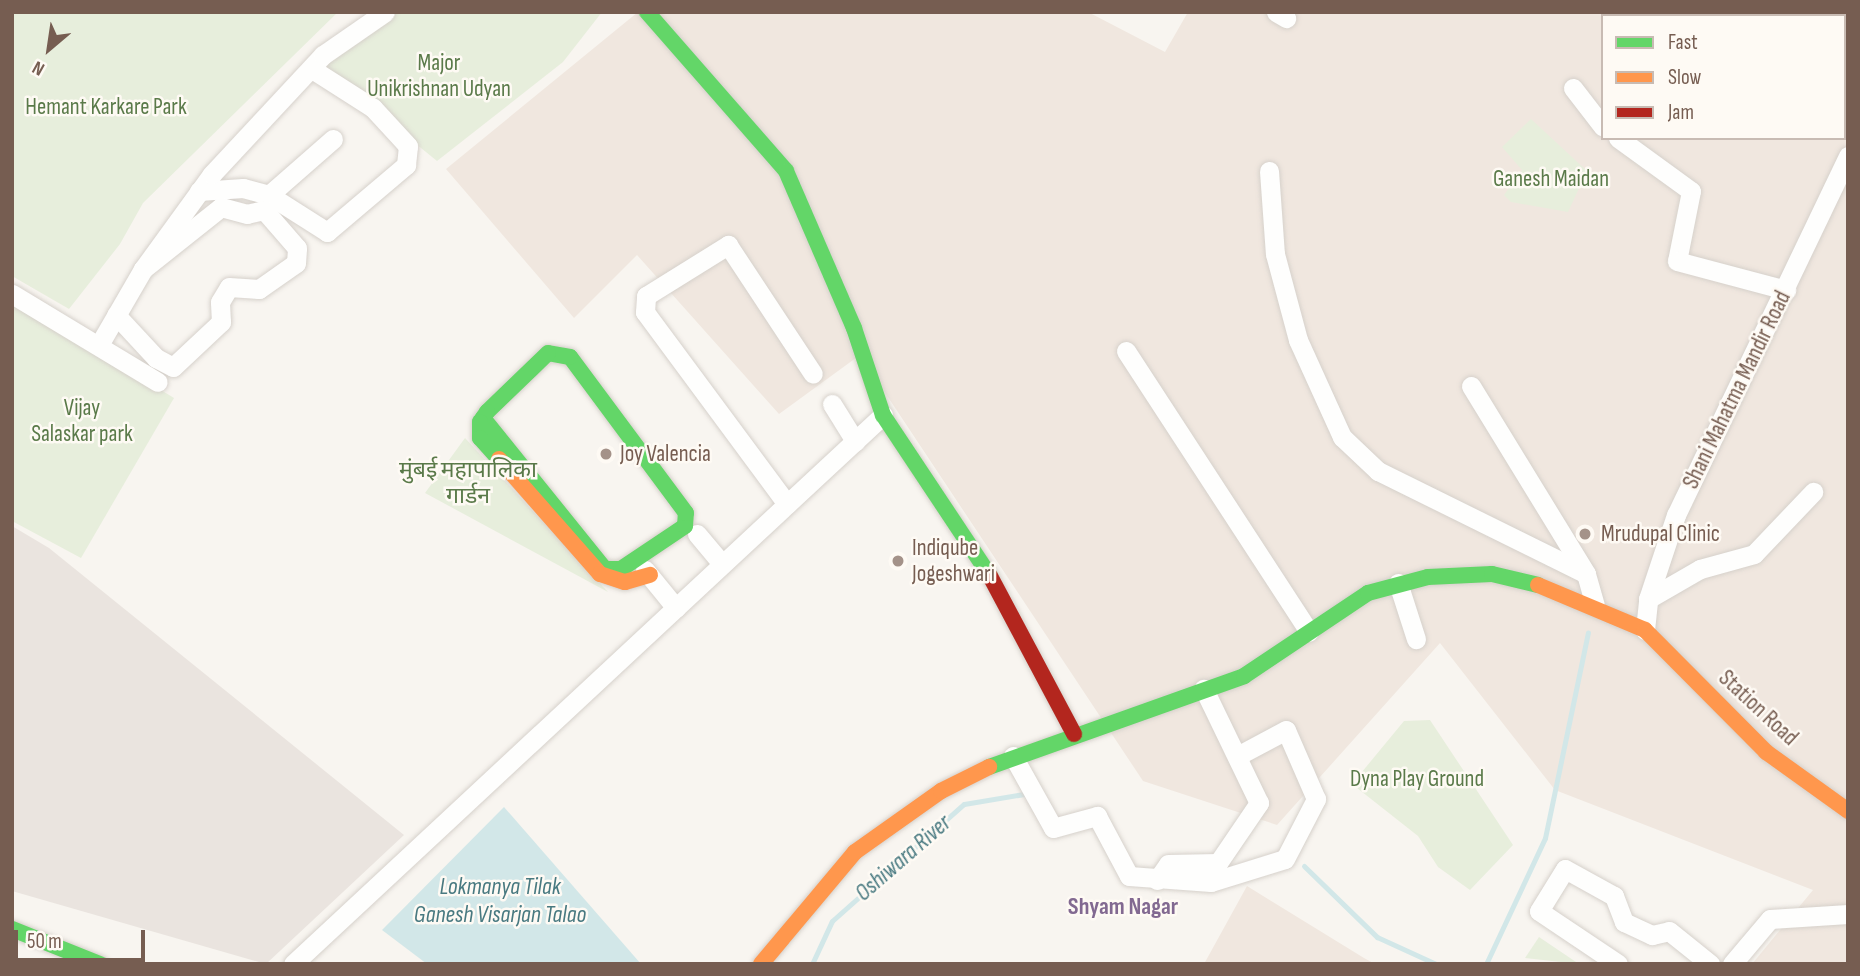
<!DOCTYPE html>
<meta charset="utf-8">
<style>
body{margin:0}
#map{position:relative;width:1860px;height:976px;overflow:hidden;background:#f8f5f0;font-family:"Sofia Sans Condensed","Noto Sans Devanagari",sans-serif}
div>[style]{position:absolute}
.residential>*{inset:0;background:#f0e7df}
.industrial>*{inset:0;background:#eae4df}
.green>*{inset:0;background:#e7eedc}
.water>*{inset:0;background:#d2e7e8}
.stream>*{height:5px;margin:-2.5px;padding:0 2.5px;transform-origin:2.5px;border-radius:2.5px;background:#d2e7e8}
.roads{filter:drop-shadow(0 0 2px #d6d1cb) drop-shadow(0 0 2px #d6d1cb)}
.street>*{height:19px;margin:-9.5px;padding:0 9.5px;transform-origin:9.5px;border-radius:9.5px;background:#fefefd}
.fast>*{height:16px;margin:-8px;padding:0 8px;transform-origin:8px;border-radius:8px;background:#63d668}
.slow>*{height:16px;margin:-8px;padding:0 8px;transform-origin:8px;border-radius:8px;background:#ff974d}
.jam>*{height:16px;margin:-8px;padding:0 8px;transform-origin:8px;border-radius:8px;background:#b3261e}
.dots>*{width:19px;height:19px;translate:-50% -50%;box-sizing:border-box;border:4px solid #fefaf4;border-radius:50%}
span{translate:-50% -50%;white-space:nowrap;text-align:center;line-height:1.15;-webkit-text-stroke:5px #fefaf4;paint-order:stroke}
.park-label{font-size:23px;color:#5a7a49}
.street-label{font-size:23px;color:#765d51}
.poi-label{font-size:23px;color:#765d51}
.left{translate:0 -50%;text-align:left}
.water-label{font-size:24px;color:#487980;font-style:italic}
.neighbourhood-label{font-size:24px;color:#826991;font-weight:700}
.frame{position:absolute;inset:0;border:14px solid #765d51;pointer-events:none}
.legend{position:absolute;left:1601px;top:14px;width:245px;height:126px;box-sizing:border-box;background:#fefaf4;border:2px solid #c8bbb3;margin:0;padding:9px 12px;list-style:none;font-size:21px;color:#765d51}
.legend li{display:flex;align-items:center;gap:14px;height:35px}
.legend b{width:35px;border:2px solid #c8bbb3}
.north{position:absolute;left:14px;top:14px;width:70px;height:70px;-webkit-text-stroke:5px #fefaf4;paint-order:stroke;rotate:209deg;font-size:19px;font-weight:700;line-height:28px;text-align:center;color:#765d51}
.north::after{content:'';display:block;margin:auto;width:24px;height:32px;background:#765d51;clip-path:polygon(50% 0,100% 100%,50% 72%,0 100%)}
.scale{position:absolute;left:14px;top:930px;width:131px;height:32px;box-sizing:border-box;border:4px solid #765d51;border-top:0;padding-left:9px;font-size:21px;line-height:24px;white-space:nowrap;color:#765d51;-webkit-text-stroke:5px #fefaf4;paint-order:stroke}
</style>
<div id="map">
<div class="residential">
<i style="clip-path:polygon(evenodd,638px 12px,1088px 12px,1165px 52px,1188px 12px,1848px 12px,1848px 964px,1752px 964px,1813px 890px,1555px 790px,1440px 643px,1277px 825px,1143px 781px,860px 355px,779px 414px,637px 255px,574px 318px,446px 169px,638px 12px,1603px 16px,1844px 16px,1844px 138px,1603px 138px,1603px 16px)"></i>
<i style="clip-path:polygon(1247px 886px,1364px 958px,1375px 964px,1204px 964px)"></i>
</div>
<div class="industrial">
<i style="clip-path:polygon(12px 526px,49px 548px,404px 835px,266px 964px,12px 891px)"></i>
</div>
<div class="green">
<i style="clip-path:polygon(12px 12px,338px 12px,143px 203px,120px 244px,69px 309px,12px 276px)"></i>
<i style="clip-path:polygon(396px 12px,602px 12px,563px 62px,437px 161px,324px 69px,350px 38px)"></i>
<i style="clip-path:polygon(1531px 119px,1587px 171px,1568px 212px,1511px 202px,1504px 195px,1522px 170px,1502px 147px)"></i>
<i style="clip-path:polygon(12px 299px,174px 398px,81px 558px,12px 521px)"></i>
<i style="clip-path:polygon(465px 438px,608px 592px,425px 493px)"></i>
<i style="clip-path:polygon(1430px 720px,1513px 845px,1470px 890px,1438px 867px,1418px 836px,1352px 784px,1404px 721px)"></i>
<i style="clip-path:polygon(1539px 937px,1579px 964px,1525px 958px)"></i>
</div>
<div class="water">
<i style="clip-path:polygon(504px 807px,641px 964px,427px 964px,382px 930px)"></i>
</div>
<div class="stream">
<i style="left:1304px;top:866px;width:102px;rotate:44.2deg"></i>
<i style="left:1377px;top:937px;width:65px;rotate:24.6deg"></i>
<i style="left:812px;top:964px;width:47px;rotate:-65.1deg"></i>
<i style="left:832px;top:921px;width:176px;rotate:-41.6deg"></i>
<i style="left:964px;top:804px;width:61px;rotate:-9.5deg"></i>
<i style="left:1486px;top:964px;width:139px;rotate:-64.9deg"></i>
<i style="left:1545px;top:838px;width:210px;rotate:-78.2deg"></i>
</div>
<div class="roads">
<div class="street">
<i style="left:1276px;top:12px;width:12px;rotate:31deg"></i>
<i style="left:1573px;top:88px;width:49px;rotate:52.4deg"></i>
<i style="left:1618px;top:138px;width:90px;rotate:36deg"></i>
<i style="left:1691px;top:191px;width:71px;rotate:101.3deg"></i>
<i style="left:1677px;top:261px;width:113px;rotate:14.9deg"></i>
<i style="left:1269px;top:171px;width:83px;rotate:85.9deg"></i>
<i style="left:1275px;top:254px;width:89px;rotate:75deg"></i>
<i style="left:1298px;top:340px;width:107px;rotate:65.6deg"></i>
<i style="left:1342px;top:437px;width:50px;rotate:43.4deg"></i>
<i style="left:1378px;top:471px;width:232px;rotate:26.3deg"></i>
<i style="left:199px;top:191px;width:44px;rotate:-3.9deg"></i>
<i style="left:243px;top:188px;width:27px;rotate:15deg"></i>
<i style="left:269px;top:195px;width:69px;rotate:32.5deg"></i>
<i style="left:327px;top:232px;width:104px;rotate:-40.3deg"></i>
<i style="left:406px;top:165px;width:19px;rotate:-84deg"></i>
<i style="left:408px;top:146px;width:52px;rotate:-132.6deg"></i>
<i style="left:373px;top:108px;width:72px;rotate:-147.4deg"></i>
<i style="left:269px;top:195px;width:85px;rotate:-41.2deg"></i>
<i style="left:12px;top:294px;width:170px;rotate:31.1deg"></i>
<i style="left:116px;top:315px;width:59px;rotate:47.1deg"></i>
<i style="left:156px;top:358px;width:19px;rotate:28deg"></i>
<i style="left:173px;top:367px;width:66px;rotate:-43.2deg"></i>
<i style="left:221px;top:322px;width:20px;rotate:-93deg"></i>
<i style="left:220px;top:302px;width:17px;rotate:-59deg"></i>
<i style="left:229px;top:287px;width:30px;rotate:4deg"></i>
<i style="left:259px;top:289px;width:45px;rotate:-35.1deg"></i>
<i style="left:296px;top:263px;width:15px;rotate:-86deg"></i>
<i style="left:297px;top:248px;width:50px;rotate:-131deg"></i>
<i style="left:264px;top:210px;width:17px;rotate:167deg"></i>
<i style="left:247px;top:214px;width:27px;rotate:-165deg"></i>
<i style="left:221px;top:207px;width:100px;rotate:141.5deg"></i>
<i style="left:99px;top:345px;width:88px;rotate:-59.9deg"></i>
<i style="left:143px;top:269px;width:117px;rotate:-54deg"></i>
<i style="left:212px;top:174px;width:163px;rotate:-47deg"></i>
<i style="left:323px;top:55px;width:75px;rotate:-34.7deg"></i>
<i style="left:1126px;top:351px;width:335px;rotate:56.9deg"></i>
<i style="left:1471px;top:386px;width:220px;rotate:58.5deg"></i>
<i style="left:1586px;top:574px;width:32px;rotate:74deg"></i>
<i style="left:832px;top:404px;width:44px;rotate:58.1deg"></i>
<i style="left:787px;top:504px;width:239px;rotate:-126.5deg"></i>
<i style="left:645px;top:312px;width:16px;rotate:-86deg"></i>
<i style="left:646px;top:296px;width:97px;rotate:-31.9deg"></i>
<i style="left:728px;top:245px;width:154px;rotate:56.6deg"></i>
<i style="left:697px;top:534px;width:39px;rotate:50deg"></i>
<i style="left:645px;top:570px;width:49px;rotate:50.8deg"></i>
<i style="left:1398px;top:583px;width:59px;rotate:72.2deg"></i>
<i style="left:1648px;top:599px;width:60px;rotate:-30deg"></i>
<i style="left:1700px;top:569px;width:56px;rotate:-15.5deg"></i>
<i style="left:1754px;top:554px;width:86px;rotate:-46.4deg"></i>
<i style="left:1645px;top:630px;width:31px;rotate:-84deg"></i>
<i style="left:1648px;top:599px;width:89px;rotate:-71.6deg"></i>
<i style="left:1676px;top:515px;width:398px;rotate:-64.4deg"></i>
<i style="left:1013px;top:756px;width:82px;rotate:60.9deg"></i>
<i style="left:1053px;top:828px;width:46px;rotate:-15.3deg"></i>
<i style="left:1097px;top:816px;width:68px;rotate:61.9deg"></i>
<i style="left:1129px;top:876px;width:82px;rotate:4.2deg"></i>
<i style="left:1211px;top:882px;width:77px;rotate:-17.3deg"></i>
<i style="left:1285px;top:859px;width:68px;rotate:-62.7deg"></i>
<i style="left:1316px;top:799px;width:75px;rotate:-113.5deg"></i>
<i style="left:1286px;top:730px;width:55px;rotate:152deg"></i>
<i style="left:1157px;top:880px;width:19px;rotate:-55deg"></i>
<i style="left:1168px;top:864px;width:50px;rotate:-1.1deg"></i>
<i style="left:1218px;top:863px;width:73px;rotate:-55.7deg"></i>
<i style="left:1259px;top:803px;width:127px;rotate:-115.8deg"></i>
<i style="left:293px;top:964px;width:806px;rotate:-42.94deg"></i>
<i style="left:1618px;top:964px;width:95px;rotate:-146.1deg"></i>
<i style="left:1539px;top:911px;width:49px;rotate:-58.2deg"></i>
<i style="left:1565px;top:869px;width:56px;rotate:28.9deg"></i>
<i style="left:1614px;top:896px;width:28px;rotate:69deg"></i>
<i style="left:1624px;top:922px;width:31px;rotate:25deg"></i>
<i style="left:1652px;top:935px;width:17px;rotate:-13deg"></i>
<i style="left:1669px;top:931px;width:53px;rotate:38.8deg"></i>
<i style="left:1732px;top:964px;width:59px;rotate:-49.8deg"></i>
<i style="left:1770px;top:919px;width:78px;rotate:-3.7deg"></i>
</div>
<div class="fast">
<i style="left:647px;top:12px;width:211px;rotate:48.8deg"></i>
<i style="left:786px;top:171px;width:171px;rotate:66.6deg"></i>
<i style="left:854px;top:328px;width:92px;rotate:71.6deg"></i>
<i style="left:883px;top:415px;width:193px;rotate:56.4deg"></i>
<i style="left:483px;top:418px;width:194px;rotate:51.1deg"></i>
<i style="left:605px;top:569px;width:16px"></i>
<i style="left:621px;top:569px;width:77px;rotate:-33.9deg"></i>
<i style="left:685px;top:526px;width:13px;rotate:-86deg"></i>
<i style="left:686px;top:513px;width:194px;rotate:-126.6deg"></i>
<i style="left:570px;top:357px;width:22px;rotate:-170deg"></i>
<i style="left:548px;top:353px;width:85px;rotate:136deg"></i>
<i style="left:487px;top:412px;width:12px;rotate:125deg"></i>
<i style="left:480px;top:422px;width:16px;rotate:90deg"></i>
<i style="left:480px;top:438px;width:28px;rotate:48deg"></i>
<i style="left:989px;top:767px;width:271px;rotate:-19.6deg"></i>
<i style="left:1244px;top:676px;width:149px;rotate:-33.8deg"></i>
<i style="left:1368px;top:593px;width:62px;rotate:-14.9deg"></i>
<i style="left:1428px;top:577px;width:64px;rotate:-2.7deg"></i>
<i style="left:1492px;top:574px;width:47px;rotate:13.4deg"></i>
<i style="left:12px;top:929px;width:95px;rotate:21.7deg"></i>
</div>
<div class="slow">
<i style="left:499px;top:459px;width:153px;rotate:48.7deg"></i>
<i style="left:600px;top:574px;width:26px;rotate:18deg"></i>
<i style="left:625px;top:582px;width:26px;rotate:-16deg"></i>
<i style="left:1538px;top:585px;width:116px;rotate:22.8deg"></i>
<i style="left:1645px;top:630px;width:172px;rotate:45.2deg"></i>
<i style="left:1766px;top:752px;width:101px;rotate:35.7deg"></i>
<i style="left:761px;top:964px;width:146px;rotate:-50deg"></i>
<i style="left:855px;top:852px;width:105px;rotate:-35.3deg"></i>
<i style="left:941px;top:791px;width:54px;rotate:-26.6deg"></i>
</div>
<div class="jam">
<i style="left:990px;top:576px;width:179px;rotate:62deg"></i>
</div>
</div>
<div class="dots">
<i style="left:606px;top:454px;background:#a49289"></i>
<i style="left:1585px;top:534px;background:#a49289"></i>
<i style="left:898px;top:561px;background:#a49289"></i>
</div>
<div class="park-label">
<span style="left:439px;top:76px">Major<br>Unikrishnan Udyan</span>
<span style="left:106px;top:107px">Hemant Karkare Park</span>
<span style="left:1551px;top:179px">Ganesh Maidan</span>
<span style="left:82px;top:421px">Vijay<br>Salaskar park</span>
<span style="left:468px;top:483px">मुंबई महापालिका<br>गार्डन</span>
<span style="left:1417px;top:779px">Dyna Play Ground</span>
</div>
<div class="street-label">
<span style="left:1737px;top:390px;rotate:-64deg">Shani Mahatma Mandir Road</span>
<span style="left:1758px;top:708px;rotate:43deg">Station Road</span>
</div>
<div class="poi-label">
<span class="left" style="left:620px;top:454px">Joy Valencia</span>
<span class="left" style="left:1601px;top:534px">Mrudupal Clinic</span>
<span class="left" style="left:912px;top:561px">Indiqube<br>Jogeshwari</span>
</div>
<div class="water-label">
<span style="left:903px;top:858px;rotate:-41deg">Oshiwara River</span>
<span style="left:500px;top:901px">Lokmanya Tilak<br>Ganesh Visarjan Talao</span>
</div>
<div class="neighbourhood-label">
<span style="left:1123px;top:907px">Shyam Nagar</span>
</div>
<div class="frame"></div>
<ul class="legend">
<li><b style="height:9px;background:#63d668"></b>Fast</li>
<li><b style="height:9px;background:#ff974d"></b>Slow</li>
<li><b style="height:9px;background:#b3261e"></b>Jam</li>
</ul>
<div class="north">N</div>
<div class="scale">50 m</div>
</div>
